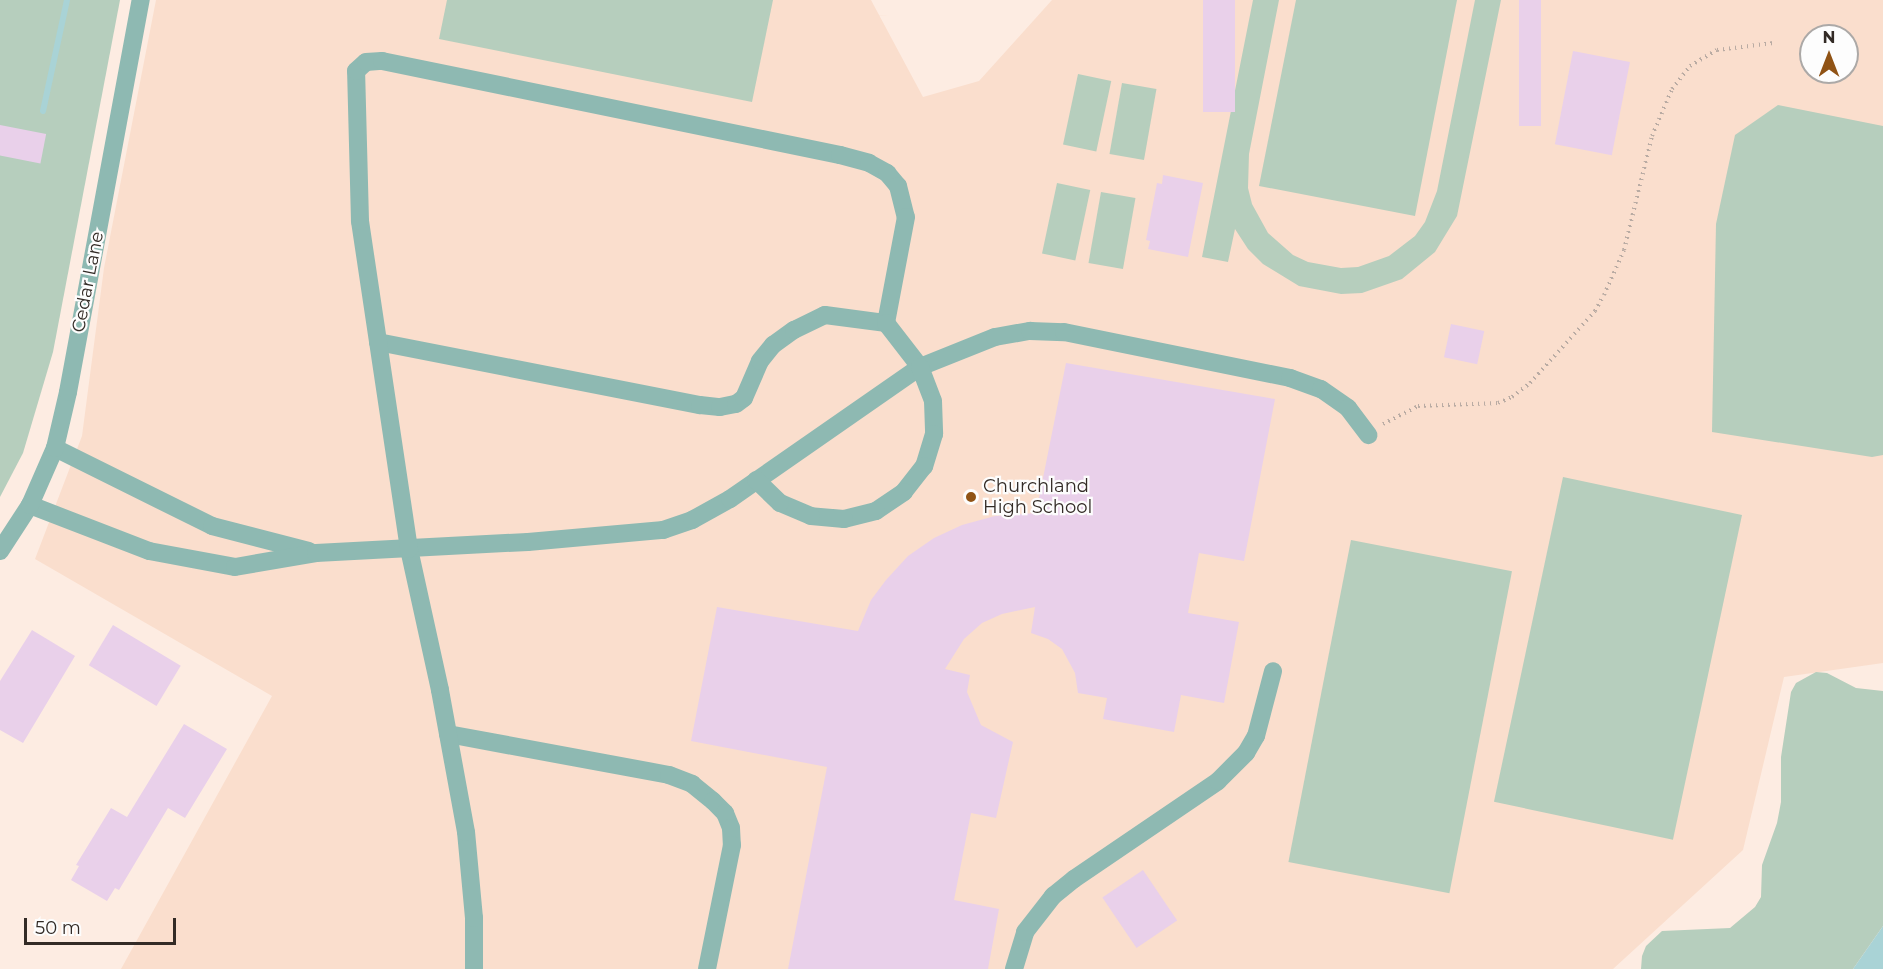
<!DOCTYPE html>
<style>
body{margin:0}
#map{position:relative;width:1883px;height:969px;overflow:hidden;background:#fdece2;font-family:Montserrat,sans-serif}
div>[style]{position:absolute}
.built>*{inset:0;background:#fadecd}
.green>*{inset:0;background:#b6cebd;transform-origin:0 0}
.water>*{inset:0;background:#a9d3d6}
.stream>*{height:6px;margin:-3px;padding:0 3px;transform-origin:3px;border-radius:3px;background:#a9d3d6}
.building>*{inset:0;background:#e9d0ea;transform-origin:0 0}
.path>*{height:4px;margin-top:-2px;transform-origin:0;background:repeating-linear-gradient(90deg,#b9aba3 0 1.5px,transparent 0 6px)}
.minor>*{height:18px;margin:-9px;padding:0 9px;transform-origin:9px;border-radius:9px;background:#8eb9b2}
.dots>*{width:16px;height:16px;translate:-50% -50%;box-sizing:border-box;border:3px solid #fdfdfd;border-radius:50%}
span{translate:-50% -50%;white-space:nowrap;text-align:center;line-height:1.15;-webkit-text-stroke:4.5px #fdfdfd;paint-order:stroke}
.street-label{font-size:18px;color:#332b26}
.poi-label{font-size:18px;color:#332b26}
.left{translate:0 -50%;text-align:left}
.north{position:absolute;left:1799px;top:24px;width:60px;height:60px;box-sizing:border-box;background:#fdfdfd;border:2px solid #aca9a7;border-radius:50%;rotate:0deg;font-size:16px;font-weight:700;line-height:24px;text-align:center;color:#332b26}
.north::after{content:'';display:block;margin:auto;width:21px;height:27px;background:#905315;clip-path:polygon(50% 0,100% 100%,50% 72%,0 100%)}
.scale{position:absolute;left:24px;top:918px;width:152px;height:27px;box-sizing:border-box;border:3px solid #332b26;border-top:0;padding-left:8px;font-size:18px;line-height:21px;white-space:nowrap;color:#332b26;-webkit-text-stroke:4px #fdfdfd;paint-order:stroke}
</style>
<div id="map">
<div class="built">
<i style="clip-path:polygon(evenodd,156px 0,871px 0,923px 97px,979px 81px,1052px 0,1883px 0,1883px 663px,1784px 677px,1743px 850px,1613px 969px,121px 969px,272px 696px,35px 559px,82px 436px,104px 268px,156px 0,1811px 36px,1847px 36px,1847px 72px,1811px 72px,1811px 36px)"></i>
</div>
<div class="green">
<i style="clip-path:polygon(0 0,120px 0,53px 352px,23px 453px,0 497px)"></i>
<i style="clip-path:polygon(447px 0,773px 0,752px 102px,439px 39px)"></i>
<i style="clip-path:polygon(1253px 0,1279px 0,1249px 154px,1248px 188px,1252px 204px,1268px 233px,1293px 255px,1308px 262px,1341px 268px,1358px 267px,1389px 256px,1415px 236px,1425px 222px,1437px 191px,1475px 0,1501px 0,1457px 216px,1435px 252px,1402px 279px,1362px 293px,1341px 294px,1299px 286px,1263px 264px,1248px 249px,1235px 229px,1228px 262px,1202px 257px)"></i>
<i style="clip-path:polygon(1296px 0,1457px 0,1415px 216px,1259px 186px)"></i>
<i style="left:1078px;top:74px;width:34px;height:72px;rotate:12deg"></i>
<i style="left:1122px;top:83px;width:35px;height:72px;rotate:10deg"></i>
<i style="clip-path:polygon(1778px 105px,1883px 126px,1883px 455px,1872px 457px,1712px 432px,1716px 224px,1735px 135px)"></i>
<i style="left:1057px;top:183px;width:34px;height:72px;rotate:12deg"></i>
<i style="left:1101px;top:192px;width:35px;height:72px;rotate:10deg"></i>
<i style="left:1563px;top:477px;width:183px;height:332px;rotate:12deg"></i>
<i style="left:1351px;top:540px;width:164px;height:328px;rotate:11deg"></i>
<i style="clip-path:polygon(1816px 672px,1827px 673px,1856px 688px,1883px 691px,1883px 926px,1853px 969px,1641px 969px,1642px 956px,1646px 946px,1662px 931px,1730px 928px,1755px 907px,1761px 897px,1762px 865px,1777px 823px,1781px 802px,1781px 757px,1791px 692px,1796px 683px)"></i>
</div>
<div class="water">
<i style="clip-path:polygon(1883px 926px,1883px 969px,1853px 969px)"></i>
</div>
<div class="stream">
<i style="left:43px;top:111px;width:114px;rotate:-77.8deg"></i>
</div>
<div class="building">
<i style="left:1203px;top:0;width:32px;height:112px"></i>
<i style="left:1519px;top:0;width:22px;height:126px"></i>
<i style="left:1573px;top:51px;width:58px;height:95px;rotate:11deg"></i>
<i style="left:0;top:125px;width:47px;height:30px;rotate:11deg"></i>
<i style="clip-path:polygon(1163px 175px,1203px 183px,1188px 257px,1148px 249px,1150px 241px,1146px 240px,1157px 183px,1162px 184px)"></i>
<i style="left:1451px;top:324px;width:34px;height:34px;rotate:12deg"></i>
<i style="clip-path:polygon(1066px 363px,1275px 399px,1244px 561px,1199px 553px,1188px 613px,1239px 622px,1224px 703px,1181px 695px,1174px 732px,1103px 719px,1107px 698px,1078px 693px,1075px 673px,1062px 649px,1048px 639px,1031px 633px,1035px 607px,1002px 614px,982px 623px,964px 639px,945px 669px,970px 675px,967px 692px,981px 725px,1013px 742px,996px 818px,971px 813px,954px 900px,999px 909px,988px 969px,788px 969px,827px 767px,691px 741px,717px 607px,858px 631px,871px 600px,886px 580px,908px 556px,934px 538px,962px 525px,995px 516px,1036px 513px)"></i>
<i style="left:113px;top:625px;width:79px;height:47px;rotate:31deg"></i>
<i style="clip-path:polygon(32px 630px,75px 656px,23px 743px,0 730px,0 681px)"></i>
<i style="clip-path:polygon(184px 724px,227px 749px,185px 818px,168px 808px,119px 890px,115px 888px,107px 901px,71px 880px,79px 866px,76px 865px,111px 808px,127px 817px)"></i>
<i style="left:1143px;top:870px;width:61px;height:49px;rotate:56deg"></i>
</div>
<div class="path">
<i style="left:1383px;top:424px;width:39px;rotate:-27deg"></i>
<i style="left:1418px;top:406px;width:80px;rotate:-2.1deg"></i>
<i style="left:1498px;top:403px;width:15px;rotate:-23deg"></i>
<i style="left:1512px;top:397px;width:23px;rotate:-38deg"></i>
<i style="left:1530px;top:383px;width:97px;rotate:-47.9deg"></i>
<i style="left:1595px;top:311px;width:18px;rotate:-61deg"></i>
<i style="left:1604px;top:295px;width:49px;rotate:-66deg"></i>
<i style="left:1624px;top:250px;width:117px;rotate:-76.2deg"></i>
<i style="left:1652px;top:136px;width:51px;rotate:-66.9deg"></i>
<i style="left:1672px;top:89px;width:29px;rotate:-52deg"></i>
<i style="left:1690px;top:66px;width:31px;rotate:-31deg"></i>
<i style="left:1717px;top:50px;width:57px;rotate:-7deg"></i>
</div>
<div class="minor">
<i style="left:378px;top:342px;width:328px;rotate:11.1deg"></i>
<i style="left:700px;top:405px;width:20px;rotate:6deg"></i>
<i style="left:720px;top:407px;width:16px;rotate:-11deg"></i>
<i style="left:736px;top:404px;width:10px;rotate:-37deg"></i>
<i style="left:744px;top:398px;width:40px;rotate:-66.6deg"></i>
<i style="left:760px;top:361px;width:21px;rotate:-51deg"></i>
<i style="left:773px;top:345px;width:26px;rotate:-36deg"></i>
<i style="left:794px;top:330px;width:34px;rotate:-26deg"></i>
<i style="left:825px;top:315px;width:62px;rotate:7.5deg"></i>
<i style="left:55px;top:448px;width:175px;rotate:26.4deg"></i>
<i style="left:212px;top:526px;width:100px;rotate:14.5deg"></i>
<i style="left:30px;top:505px;width:128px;rotate:21.1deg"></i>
<i style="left:149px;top:551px;width:87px;rotate:10.5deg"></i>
<i style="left:235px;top:567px;width:82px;rotate:-9.8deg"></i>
<i style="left:316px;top:553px;width:212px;rotate:-3deg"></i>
<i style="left:528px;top:542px;width:136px;rotate:-5.1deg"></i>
<i style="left:663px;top:530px;width:31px;rotate:-19deg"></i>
<i style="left:692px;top:520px;width:43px;rotate:-28.9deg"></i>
<i style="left:730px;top:499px;width:231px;rotate:-34.8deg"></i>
<i style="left:920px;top:367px;width:81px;rotate:-21.8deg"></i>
<i style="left:995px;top:337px;width:36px;rotate:-10deg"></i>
<i style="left:1030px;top:331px;width:34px;rotate:2deg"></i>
<i style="left:1064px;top:332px;width:231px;rotate:11.5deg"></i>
<i style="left:1290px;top:378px;width:33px;rotate:20deg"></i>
<i style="left:1321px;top:389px;width:33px;rotate:35deg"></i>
<i style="left:1348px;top:408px;width:34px;rotate:53deg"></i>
<i style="left:0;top:551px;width:55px;rotate:-56.9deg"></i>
<i style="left:30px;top:505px;width:62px;rotate:-66.3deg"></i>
<i style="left:55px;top:448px;width:57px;rotate:-76.9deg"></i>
<i style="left:68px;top:392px;width:399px;rotate:-79.5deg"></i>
<i style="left:448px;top:734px;width:225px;rotate:10.5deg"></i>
<i style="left:669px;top:775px;width:25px;rotate:21deg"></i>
<i style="left:692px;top:784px;width:27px;rotate:39deg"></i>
<i style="left:713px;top:801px;width:17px;rotate:45deg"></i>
<i style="left:725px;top:813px;width:16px;rotate:68deg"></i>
<i style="left:731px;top:828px;width:17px;rotate:87deg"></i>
<i style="left:732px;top:845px;width:126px;rotate:101.4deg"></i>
<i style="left:474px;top:969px;width:51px;rotate:-90deg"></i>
<i style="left:474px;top:918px;width:86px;rotate:-95.3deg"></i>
<i style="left:466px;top:832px;width:144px;rotate:-100.4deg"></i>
<i style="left:440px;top:690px;width:144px;rotate:-102.4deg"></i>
<i style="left:409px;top:549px;width:332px;rotate:-98.5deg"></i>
<i style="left:360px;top:221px;width:150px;rotate:-91.5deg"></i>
<i style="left:356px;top:71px;width:13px;rotate:-42deg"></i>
<i style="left:366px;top:62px;width:16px;rotate:-4deg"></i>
<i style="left:382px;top:61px;width:468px;rotate:11.6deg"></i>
<i style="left:840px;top:155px;width:30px;rotate:15deg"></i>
<i style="left:869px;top:163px;width:21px;rotate:29deg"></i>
<i style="left:887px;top:173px;width:17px;rotate:50deg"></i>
<i style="left:898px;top:186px;width:32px;rotate:76deg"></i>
<i style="left:906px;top:217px;width:108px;rotate:100.7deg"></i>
<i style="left:886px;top:323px;width:56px;rotate:52.3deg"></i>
<i style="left:920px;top:367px;width:36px;rotate:69deg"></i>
<i style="left:933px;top:401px;width:33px;rotate:88deg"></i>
<i style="left:934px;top:434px;width:34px;rotate:107deg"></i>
<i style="left:924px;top:466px;width:33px;rotate:128deg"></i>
<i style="left:904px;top:492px;width:34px;rotate:146deg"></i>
<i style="left:876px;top:511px;width:33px;rotate:166deg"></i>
<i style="left:844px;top:519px;width:33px;rotate:-175deg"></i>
<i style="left:811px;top:516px;width:34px;rotate:-157deg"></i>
<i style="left:780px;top:503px;width:33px;rotate:-136deg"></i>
<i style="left:1014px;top:969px;width:39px;rotate:-73deg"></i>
<i style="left:1025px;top:932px;width:46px;rotate:-52.1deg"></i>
<i style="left:1053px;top:896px;width:27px;rotate:-39deg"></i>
<i style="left:1074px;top:879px;width:174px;rotate:-34.2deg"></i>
<i style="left:1218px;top:781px;width:40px;rotate:-45deg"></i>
<i style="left:1246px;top:753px;width:20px;rotate:-60deg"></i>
<i style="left:1256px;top:736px;width:67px;rotate:-75.3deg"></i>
</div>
<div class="dots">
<i style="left:971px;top:497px;background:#905315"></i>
</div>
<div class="street-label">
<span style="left:88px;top:282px;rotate:-79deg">Cedar Lane</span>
</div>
<div class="poi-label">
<span class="left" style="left:983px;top:497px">Churchland<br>High School</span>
</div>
<div class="north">N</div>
<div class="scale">50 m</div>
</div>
